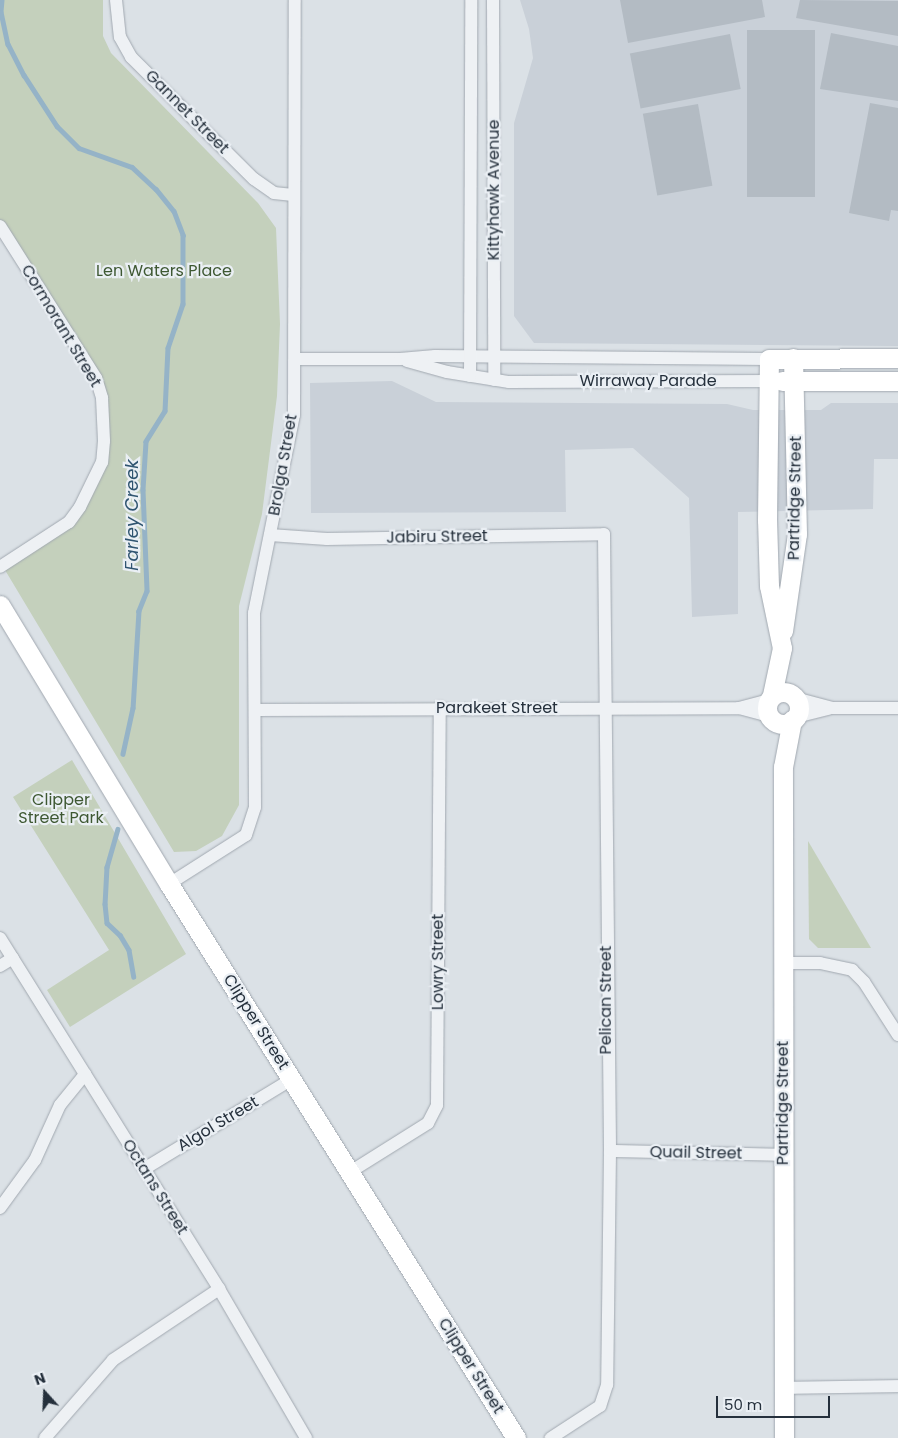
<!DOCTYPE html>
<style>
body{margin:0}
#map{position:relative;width:898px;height:1438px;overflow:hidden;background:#dbe1e6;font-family:Poppins,sans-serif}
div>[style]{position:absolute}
.built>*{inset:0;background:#c9d0d8}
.green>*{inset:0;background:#c4d0bc}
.stream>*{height:4.5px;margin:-2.25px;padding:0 2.25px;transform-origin:2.25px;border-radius:2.25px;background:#95b3c7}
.building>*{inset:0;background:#b3bbc3;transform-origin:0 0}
.roads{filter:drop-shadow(0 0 1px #a1a8b0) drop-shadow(0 0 1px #a1a8b0)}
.street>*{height:12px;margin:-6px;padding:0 6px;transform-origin:6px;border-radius:6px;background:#eef1f4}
.secondary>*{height:19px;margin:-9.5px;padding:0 9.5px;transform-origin:9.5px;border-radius:9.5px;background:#fff}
.secondary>.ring{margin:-9.5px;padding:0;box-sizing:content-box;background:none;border:19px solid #fff;border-radius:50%}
span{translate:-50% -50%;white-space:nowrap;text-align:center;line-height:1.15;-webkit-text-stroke:4.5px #eaeff4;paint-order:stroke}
.street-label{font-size:16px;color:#25303c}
.park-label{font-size:16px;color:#3e5832}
.water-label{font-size:18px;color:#2f5470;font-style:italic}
.north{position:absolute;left:20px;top:1368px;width:50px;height:50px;-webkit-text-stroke:4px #eaeff4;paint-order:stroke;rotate:340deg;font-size:14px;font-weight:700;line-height:20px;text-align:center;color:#25303c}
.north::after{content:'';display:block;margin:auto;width:18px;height:22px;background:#25303c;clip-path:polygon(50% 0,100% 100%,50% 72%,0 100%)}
.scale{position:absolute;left:716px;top:1396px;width:114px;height:22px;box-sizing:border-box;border:2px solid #25303c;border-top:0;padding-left:6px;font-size:15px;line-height:18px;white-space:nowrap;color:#25303c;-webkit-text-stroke:4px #eaeff4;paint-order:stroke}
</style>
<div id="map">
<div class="built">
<i style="clip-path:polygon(520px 0,898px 0,898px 346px,534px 343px,514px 316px,514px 123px,533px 58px,529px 29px)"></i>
<i style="clip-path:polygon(392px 381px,436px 402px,727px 404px,753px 410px,821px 410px,831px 403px,898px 403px,898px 459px,874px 459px,873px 509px,738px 512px,738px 614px,692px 617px,689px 498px,633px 448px,565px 450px,566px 512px,311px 513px,310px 383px)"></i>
</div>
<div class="green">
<i style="clip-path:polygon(0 0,103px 0,103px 36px,111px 53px,258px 203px,276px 228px,280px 324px,277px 396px,262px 514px,239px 606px,239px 805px,222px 836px,196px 851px,174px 852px,2px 565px,69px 522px,102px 462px,102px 398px,0 226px)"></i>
<i style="clip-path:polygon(72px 760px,186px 954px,70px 1027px,47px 990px,109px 950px,13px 797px)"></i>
<i style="clip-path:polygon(808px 841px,871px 948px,818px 948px,809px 939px)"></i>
</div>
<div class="stream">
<i style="left:2px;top:0;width:12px;rotate:95deg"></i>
<i style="left:1px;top:12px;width:33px;rotate:78deg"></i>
<i style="left:8px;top:44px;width:35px;rotate:63deg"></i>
<i style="left:24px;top:75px;width:61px;rotate:57.1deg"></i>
<i style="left:57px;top:126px;width:31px;rotate:45deg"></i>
<i style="left:79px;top:148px;width:56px;rotate:19.7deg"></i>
<i style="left:132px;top:167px;width:33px;rotate:43deg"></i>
<i style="left:156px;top:189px;width:28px;rotate:51deg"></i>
<i style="left:174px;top:211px;width:26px;rotate:69deg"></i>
<i style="left:183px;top:235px;width:69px;rotate:90deg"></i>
<i style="left:183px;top:304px;width:46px;rotate:108.8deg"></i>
<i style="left:168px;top:348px;width:63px;rotate:92.7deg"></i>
<i style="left:165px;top:411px;width:36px;rotate:122deg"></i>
<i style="left:146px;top:442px;width:48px;rotate:93.6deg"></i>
<i style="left:143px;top:490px;width:101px;rotate:87.7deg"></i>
<i style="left:147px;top:591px;width:22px;rotate:112deg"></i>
<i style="left:139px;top:611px;width:97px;rotate:93.5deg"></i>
<i style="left:133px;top:708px;width:47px;rotate:102.3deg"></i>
<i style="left:118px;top:829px;width:40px;rotate:106deg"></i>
<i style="left:107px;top:867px;width:37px;rotate:93deg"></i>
<i style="left:105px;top:904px;width:19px;rotate:84deg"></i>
<i style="left:107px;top:923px;width:18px;rotate:43deg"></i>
<i style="left:120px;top:935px;width:17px;rotate:59deg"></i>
<i style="left:129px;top:950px;width:27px;rotate:80deg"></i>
</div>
<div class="building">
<i style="clip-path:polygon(620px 0,762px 0,765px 17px,628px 43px)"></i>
<i style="clip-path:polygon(800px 0,898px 1px,898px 36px,796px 18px)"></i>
<i style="left:747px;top:30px;width:68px;height:167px"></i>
<i style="clip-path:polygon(831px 33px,898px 46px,898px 101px,820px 89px)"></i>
<i style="left:730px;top:34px;width:56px;height:102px;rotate:79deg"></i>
<i style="clip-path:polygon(870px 103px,898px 108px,898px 211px,891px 210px,889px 221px,849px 213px)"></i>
<i style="left:698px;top:104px;width:83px;height:56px;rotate:80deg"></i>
</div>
<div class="roads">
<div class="street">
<i style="left:116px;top:0;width:37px;rotate:84deg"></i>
<i style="left:120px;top:37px;width:23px;rotate:61deg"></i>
<i style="left:131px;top:57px;width:173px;rotate:44.8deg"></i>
<i style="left:254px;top:179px;width:24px;rotate:35deg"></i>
<i style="left:274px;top:193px;width:19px;rotate:6deg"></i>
<i style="left:493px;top:0;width:380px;rotate:89.8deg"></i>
<i style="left:0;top:226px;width:180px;rotate:57.7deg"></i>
<i style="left:96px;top:378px;width:21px;rotate:73deg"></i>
<i style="left:102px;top:398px;width:43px;rotate:87.3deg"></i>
<i style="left:104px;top:441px;width:21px;rotate:95deg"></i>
<i style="left:102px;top:462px;width:50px;rotate:116.1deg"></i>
<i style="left:80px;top:507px;width:19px;rotate:126deg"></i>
<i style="left:69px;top:522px;width:82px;rotate:146.9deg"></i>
<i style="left:295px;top:359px;width:105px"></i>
<i style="left:400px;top:359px;width:35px;rotate:-5deg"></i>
<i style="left:435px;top:356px;width:334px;rotate:0.5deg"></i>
<i style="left:407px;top:361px;width:41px;rotate:15.4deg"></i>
<i style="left:447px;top:372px;width:63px;rotate:9.2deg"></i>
<i style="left:509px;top:382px;width:260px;rotate:-0.2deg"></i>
<i style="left:470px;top:376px;width:376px;rotate:-89.8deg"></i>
<i style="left:270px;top:535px;width:57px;rotate:4deg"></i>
<i style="left:327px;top:539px;width:277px;rotate:-1deg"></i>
<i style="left:604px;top:534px;width:617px;rotate:89.44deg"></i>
<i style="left:610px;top:1151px;width:234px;rotate:90.7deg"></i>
<i style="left:607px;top:1385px;width:22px;rotate:108deg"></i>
<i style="left:600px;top:1406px;width:59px;rotate:146.9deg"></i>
<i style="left:795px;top:698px;width:38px;rotate:15deg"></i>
<i style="left:832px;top:708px;width:66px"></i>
<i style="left:739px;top:708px;width:31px;rotate:-15deg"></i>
<i style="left:255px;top:710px;width:484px;rotate:-0.2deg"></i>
<i style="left:739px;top:708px;width:31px;rotate:15deg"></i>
<i style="left:796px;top:717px;width:34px;rotate:-14deg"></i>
<i style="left:169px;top:884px;width:91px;rotate:-32.5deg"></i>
<i style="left:246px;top:835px;width:29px;rotate:-72deg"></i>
<i style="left:255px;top:807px;width:194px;rotate:-90.3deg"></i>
<i style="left:254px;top:613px;width:202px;rotate:-78.6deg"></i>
<i style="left:294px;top:415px;width:415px;rotate:-89.9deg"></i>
<i style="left:0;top:938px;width:414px;rotate:58deg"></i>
<i style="left:219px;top:1289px;width:173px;rotate:59.7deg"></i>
<i style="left:783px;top:963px;width:37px"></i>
<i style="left:820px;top:963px;width:33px;rotate:12deg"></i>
<i style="left:852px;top:970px;width:17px;rotate:45deg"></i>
<i style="left:864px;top:982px;width:63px;rotate:57.3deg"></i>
<i style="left:0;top:966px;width:15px;rotate:-32deg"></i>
<i style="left:610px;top:1151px;width:173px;rotate:1.3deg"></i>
<i style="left:144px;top:1169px;width:173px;rotate:-31.3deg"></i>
<i style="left:350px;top:1172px;width:92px;rotate:-32.1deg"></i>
<i style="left:428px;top:1123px;width:20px;rotate:-63deg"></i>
<i style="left:437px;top:1105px;width:398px;rotate:-89.6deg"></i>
<i style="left:0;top:1208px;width:59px;rotate:-53.9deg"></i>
<i style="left:35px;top:1160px;width:60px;rotate:-65.6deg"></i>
<i style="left:60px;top:1105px;width:40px;rotate:-51deg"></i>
<i style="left:784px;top:1388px;width:114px;rotate:-1deg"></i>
<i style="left:45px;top:1438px;width:103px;rotate:-48.9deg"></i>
<i style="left:113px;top:1360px;width:128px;rotate:-33.8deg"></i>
</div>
<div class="secondary">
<i style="left:782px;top:381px;width:116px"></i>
<i style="left:0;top:605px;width:326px;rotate:58.8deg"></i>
<i style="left:169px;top:884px;width:654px;rotate:57.94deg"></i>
<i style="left:783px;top:631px;width:98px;rotate:-81.8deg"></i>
<i style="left:797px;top:534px;width:176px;rotate:-91.3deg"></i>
<i class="ring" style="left:767px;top:692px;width:13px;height:13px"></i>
<i style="left:772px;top:695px;width:48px;rotate:-78deg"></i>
<i style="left:782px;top:648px;width:63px;rotate:-101.8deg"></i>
<i style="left:769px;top:586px;width:66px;rotate:-91.7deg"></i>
<i style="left:767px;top:520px;width:161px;rotate:-89.3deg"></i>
<i style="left:769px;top:359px;width:129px;rotate:-0.4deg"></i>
<i style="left:784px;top:1438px;width:671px;rotate:-90.09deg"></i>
<i style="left:783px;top:767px;width:48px;rotate:-79.2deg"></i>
</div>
</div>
<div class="street-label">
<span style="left:187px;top:112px;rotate:45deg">Gannet Street</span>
<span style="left:494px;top:190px;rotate:-90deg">Kittyhawk Avenue</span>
<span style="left:61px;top:326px;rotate:59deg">Cormorant Street</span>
<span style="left:648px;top:381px">Wirraway Parade</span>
<span style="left:283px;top:465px;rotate:-80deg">Brolga Street</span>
<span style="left:795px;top:498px;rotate:-89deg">Partridge Street</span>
<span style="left:437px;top:537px;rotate:-1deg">Jabiru Street</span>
<span style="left:497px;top:708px">Parakeet Street</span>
<span style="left:438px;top:962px;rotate:-90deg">Lowry Street</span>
<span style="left:606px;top:1000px;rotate:-90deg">Pelican Street</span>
<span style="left:256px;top:1022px;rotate:58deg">Clipper Street</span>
<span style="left:783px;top:1103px;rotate:-90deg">Partridge Street</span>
<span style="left:218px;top:1124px;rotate:-31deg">Algol Street</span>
<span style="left:696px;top:1153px;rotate:1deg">Quail Street</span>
<span style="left:155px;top:1187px;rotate:58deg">Octans Street</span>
<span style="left:471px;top:1366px;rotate:58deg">Clipper Street</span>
</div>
<div class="park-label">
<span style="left:164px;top:271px">Len Waters Place</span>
<span style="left:61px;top:809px">Clipper<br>Street Park</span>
</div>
<div class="water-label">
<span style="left:132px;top:515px;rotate:-90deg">Farley Creek</span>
</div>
<div class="north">N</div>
<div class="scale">50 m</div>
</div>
